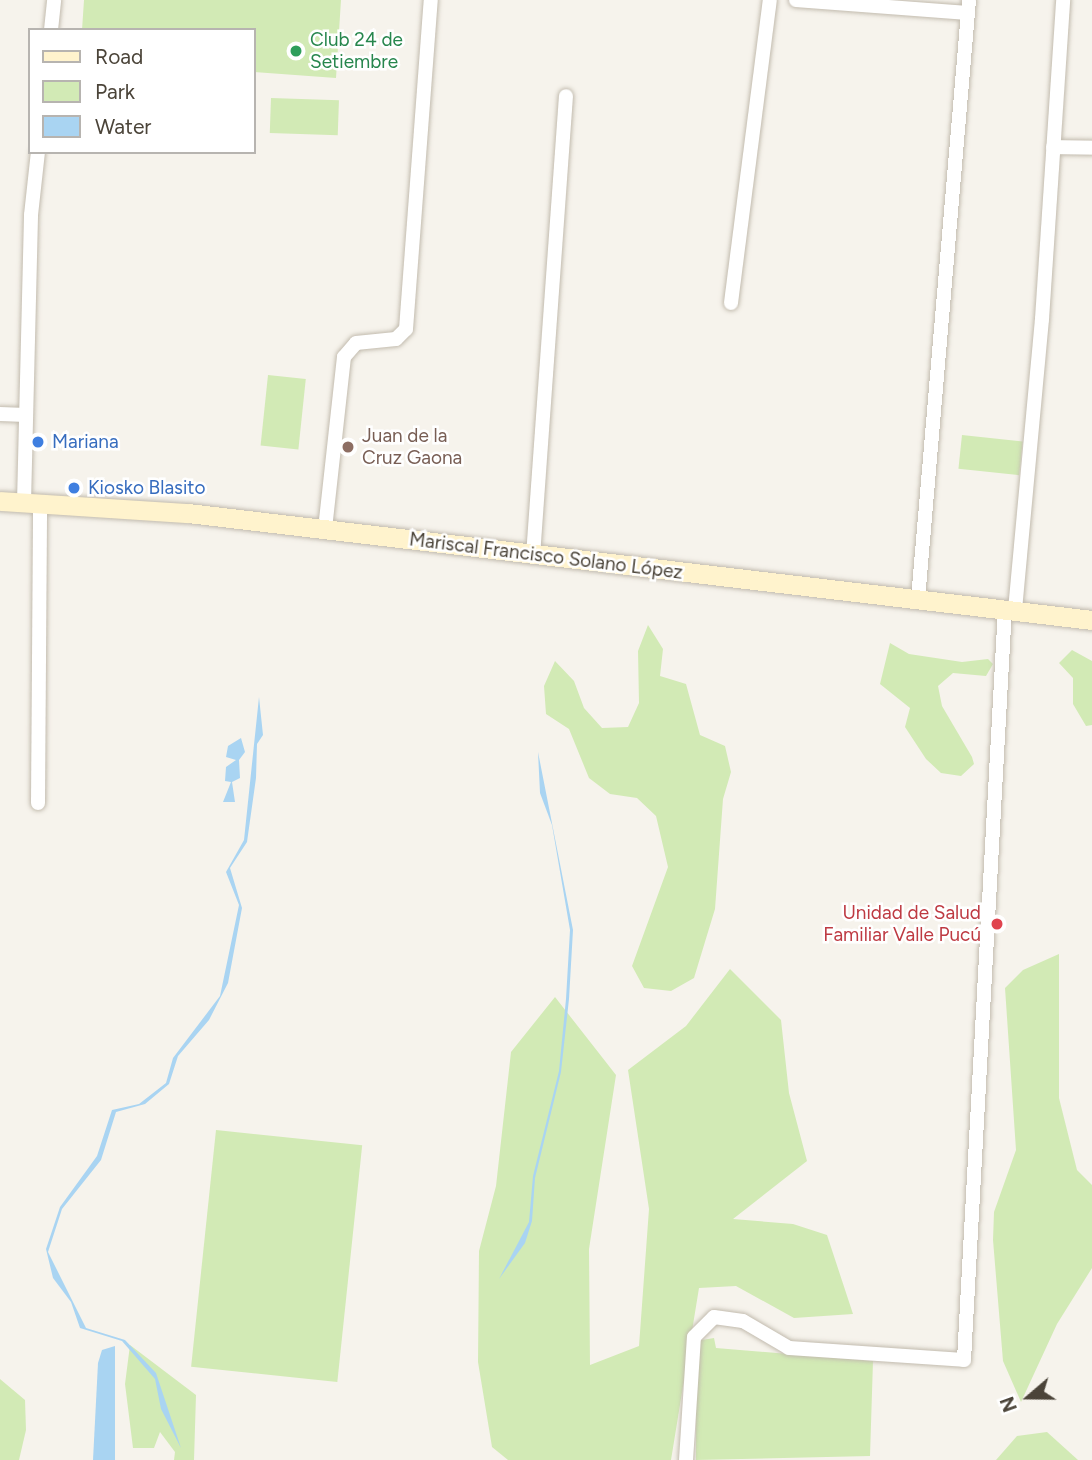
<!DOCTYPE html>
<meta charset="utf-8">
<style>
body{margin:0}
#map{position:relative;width:1092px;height:1460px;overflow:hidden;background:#f6f3ec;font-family:Figtree,sans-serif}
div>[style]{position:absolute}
.green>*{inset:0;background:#d2eab5;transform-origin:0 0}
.water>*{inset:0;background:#a9d4f2}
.roads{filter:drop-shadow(0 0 2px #c2bbae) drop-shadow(0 0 2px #c2bbae)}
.street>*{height:14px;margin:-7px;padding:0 7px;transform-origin:7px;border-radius:7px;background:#fff}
.secondary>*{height:19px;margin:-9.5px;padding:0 9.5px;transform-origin:9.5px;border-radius:9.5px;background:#fff3cd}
.dots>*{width:19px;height:19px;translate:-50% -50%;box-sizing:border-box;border:4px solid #fff;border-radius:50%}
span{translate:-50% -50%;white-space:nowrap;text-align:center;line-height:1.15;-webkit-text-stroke:5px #fff;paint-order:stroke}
.leisure-label{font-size:19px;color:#27864d}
.left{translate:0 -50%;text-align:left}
.education-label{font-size:19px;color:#785e54}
.shop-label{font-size:19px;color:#366cbe}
.street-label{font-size:19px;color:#4b4439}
.health-label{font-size:19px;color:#be3a42}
.right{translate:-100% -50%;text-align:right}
.legend{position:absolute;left:28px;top:28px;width:228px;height:126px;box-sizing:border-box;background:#fff;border:2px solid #b7b4b0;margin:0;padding:9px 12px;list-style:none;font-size:21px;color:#4b4439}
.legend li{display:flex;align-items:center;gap:14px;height:35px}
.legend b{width:35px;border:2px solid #b7b4b0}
.north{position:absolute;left:994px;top:1362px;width:70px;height:70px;-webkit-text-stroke:5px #fff;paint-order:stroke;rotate:250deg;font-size:19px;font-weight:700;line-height:28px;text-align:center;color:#4b4439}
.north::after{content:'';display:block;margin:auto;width:24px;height:32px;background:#4b4439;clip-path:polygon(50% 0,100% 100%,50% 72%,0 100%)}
</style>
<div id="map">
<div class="green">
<i style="clip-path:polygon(84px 0,341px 0,336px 78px,254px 72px,254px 30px,82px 30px)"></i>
<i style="left:271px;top:98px;width:68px;height:35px;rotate:2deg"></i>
<i style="left:268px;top:375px;width:38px;height:71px;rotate:6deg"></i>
<i style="left:962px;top:435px;width:61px;height:34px;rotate:6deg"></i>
<i style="clip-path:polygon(648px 625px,663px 649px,660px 676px,686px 684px,700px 735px,725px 746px,731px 772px,723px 799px,715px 909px,694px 978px,671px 991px,644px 988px,632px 966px,668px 867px,656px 816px,637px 798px,610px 794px,589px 778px,569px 729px,546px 714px,544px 686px,555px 661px,574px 681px,584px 708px,602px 728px,628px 727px,639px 703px,638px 651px)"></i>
<i style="clip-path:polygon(890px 643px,909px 654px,962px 662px,988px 659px,993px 664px,986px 676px,953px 673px,938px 686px,942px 706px,972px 757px,974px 764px,961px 776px,941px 773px,926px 759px,905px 727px,910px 708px,880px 684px)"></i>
<i style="clip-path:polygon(1072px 650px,1092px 661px,1092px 725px,1086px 726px,1073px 704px,1073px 678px,1059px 663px)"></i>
<i style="clip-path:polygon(1059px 954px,1059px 1098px,1077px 1170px,1092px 1185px,1092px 1268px,1057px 1324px,1021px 1402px,1003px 1361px,993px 1240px,994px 1212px,1016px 1150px,1005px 988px,1023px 970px)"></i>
<i style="clip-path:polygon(730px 969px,781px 1020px,789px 1093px,807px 1161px,733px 1219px,793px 1224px,827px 1235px,853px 1314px,794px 1318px,736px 1286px,699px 1288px,671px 1460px,508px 1460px,492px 1447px,478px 1362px,479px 1251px,496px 1186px,511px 1052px,555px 997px,616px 1075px,589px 1249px,590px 1365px,639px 1346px,649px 1209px,628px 1070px,686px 1026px)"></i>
<i style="left:216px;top:1130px;width:147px;height:238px;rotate:6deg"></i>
<i style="clip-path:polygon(714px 1338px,716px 1348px,873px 1361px,870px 1456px,696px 1460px,696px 1341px)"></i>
<i style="clip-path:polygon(130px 1345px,196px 1395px,194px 1460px,174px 1460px,175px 1452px,160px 1432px,154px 1448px,133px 1448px,125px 1384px)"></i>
<i style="clip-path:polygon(0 1379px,25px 1400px,26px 1430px,19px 1460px,0 1460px)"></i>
<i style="clip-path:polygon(1047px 1432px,1078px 1460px,996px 1460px,1017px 1436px)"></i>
</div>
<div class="water">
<i style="clip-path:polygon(259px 697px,263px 735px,257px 744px,256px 778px,247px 842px,230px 868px,242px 908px,228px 983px,209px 1020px,178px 1056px,169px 1084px,145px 1104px,116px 1112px,101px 1160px,62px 1209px,48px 1252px,86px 1328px,125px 1340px,156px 1373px,181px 1448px,161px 1409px,155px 1379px,122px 1341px,80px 1328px,71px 1302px,53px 1278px,46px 1249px,60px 1207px,97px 1156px,112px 1110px,139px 1104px,166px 1083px,173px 1058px,220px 996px,239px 905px,226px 872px,244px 840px)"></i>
<i style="clip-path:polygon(241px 738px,245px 752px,239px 760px,240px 778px,232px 782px,235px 802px,223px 802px,231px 782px,225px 781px,226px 767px,236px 760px,226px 757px,228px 746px)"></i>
<i style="clip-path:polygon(538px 752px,573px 930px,569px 999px,561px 1072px,535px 1178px,532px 1221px,525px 1243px,499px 1279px,529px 1222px,533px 1176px,559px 1071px,566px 999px,570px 930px,552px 825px,540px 793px)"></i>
<i style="clip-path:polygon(115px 1346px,115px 1460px,93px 1460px,98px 1363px,102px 1350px)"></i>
</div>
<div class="roads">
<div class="street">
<i style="left:796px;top:0;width:172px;rotate:4.3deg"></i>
<i style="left:51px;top:30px;width:30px;rotate:-84deg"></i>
<i style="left:1053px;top:147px;width:39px;rotate:1deg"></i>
<i style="left:731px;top:303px;width:305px;rotate:-82.7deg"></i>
<i style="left:0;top:414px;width:26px;rotate:2deg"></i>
<i style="left:24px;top:503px;width:288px;rotate:-88.6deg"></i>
<i style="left:31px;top:215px;width:63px;rotate:-83.7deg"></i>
<i style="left:325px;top:529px;width:173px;rotate:-83.7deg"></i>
<i style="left:344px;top:357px;width:18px;rotate:-49deg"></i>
<i style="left:356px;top:343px;width:40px;rotate:-5.7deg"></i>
<i style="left:396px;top:339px;width:14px;rotate:-45deg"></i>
<i style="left:406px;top:329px;width:330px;rotate:-85.7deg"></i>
<i style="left:533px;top:556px;width:461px;rotate:-85.9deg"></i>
<i style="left:918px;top:599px;width:601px;rotate:-85.13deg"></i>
<i style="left:1015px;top:610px;width:292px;rotate:-84.7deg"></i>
<i style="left:1042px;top:319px;width:320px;rotate:-86.2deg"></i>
<i style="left:38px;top:803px;width:300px;rotate:-89.6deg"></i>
<i style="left:686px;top:1460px;width:123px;rotate:-86.3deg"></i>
<i style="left:694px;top:1337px;width:28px;rotate:-45deg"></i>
<i style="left:714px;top:1317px;width:29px;rotate:8deg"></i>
<i style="left:743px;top:1321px;width:53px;rotate:30.4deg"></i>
<i style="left:789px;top:1348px;width:175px;rotate:3.9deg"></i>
<i style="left:964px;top:1360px;width:752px;rotate:-86.88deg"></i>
</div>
<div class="secondary">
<i style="left:0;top:501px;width:188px;rotate:3.7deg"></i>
<i style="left:188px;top:513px;width:910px;rotate:6.75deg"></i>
</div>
</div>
<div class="dots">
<i style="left:296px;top:51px;background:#2e9e5b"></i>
<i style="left:38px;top:442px;background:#3f7fe0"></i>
<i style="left:348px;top:447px;background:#8d6e63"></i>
<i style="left:74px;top:488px;background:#3f7fe0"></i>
<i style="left:997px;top:924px;background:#e0444e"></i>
</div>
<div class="leisure-label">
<span class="left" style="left:310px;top:51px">Club 24 de<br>Setiembre</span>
</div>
<div class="education-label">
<span class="left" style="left:362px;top:447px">Juan de la<br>Cruz Gaona</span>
</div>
<div class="shop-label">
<span class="left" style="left:52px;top:442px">Mariana</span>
<span class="left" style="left:88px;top:488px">Kiosko Blasito</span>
</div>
<div class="street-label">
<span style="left:546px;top:556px;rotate:7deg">Mariscal Francisco Solano López</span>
</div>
<div class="health-label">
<span class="right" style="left:981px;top:924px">Unidad de Salud<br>Familiar Valle Pucú</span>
</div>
<ul class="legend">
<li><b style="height:9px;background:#fff3cd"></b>Road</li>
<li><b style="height:19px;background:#d2eab5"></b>Park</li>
<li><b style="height:19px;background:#a9d4f2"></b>Water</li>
</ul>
<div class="north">N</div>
</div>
